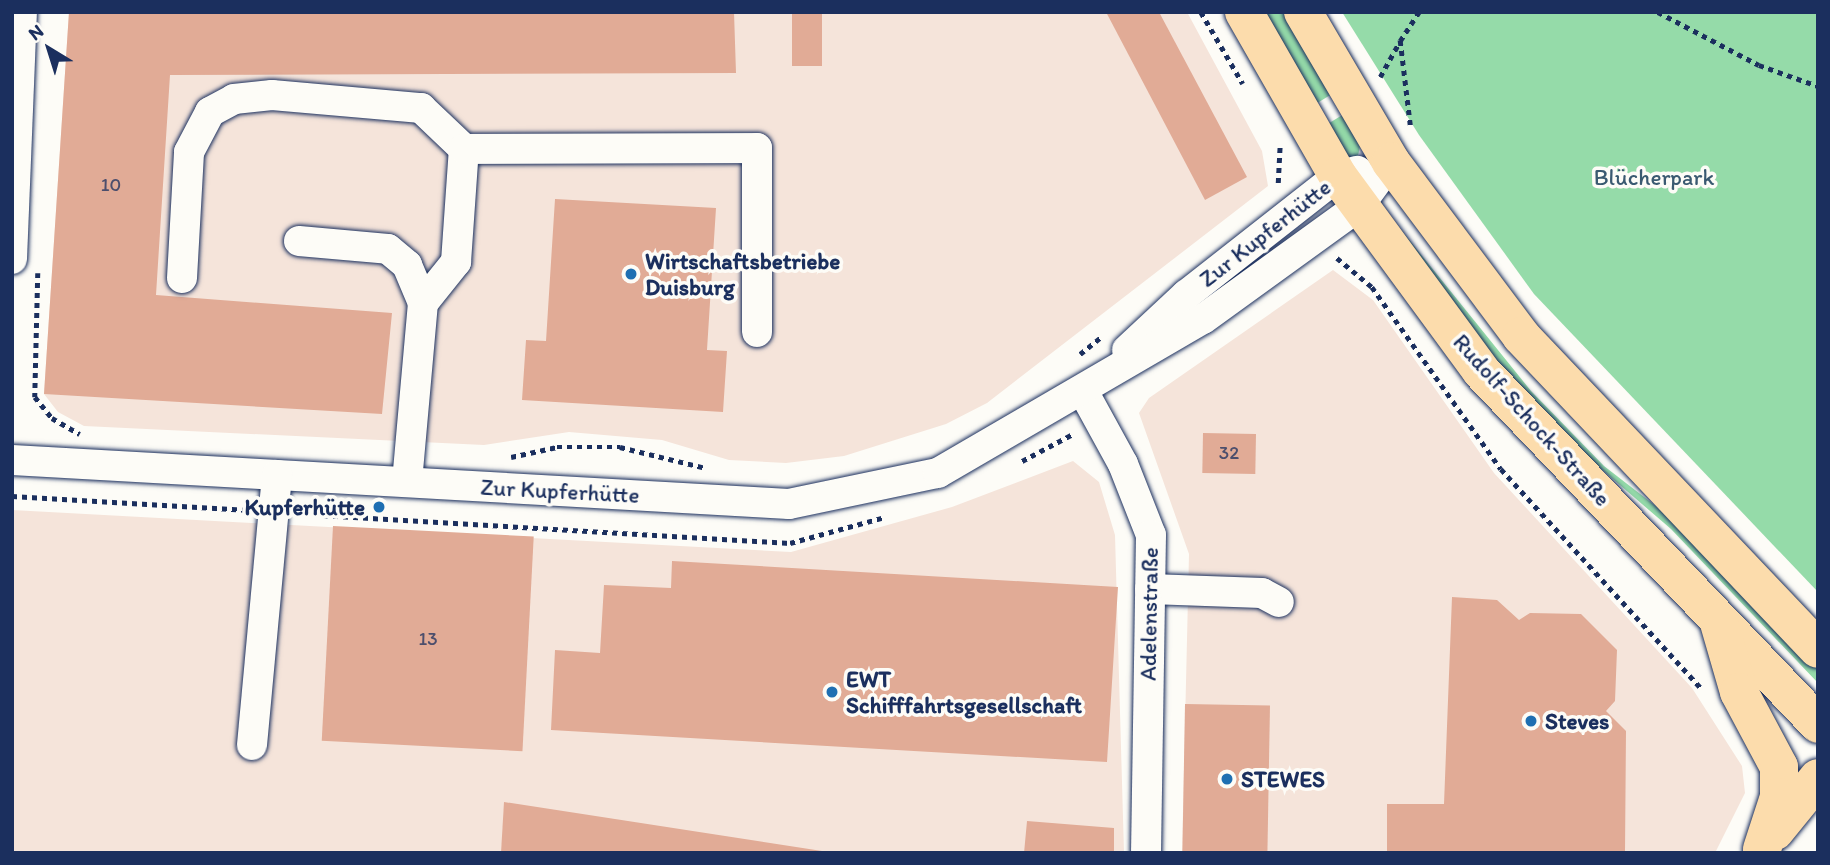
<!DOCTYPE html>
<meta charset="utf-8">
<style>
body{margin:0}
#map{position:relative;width:1830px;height:865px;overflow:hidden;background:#fdfcf7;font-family:Itim,sans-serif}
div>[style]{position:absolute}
.built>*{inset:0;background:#f5e4da}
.green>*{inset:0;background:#95dba9}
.building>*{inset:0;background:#e1ab96;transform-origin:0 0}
.path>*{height:4.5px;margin-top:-2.25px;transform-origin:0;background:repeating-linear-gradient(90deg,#1b2f5e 0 5px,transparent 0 10px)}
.roads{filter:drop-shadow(0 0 2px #1b2f5e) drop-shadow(0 0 2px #1b2f5e)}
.minor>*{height:30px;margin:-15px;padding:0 15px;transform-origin:15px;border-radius:15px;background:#fdfcf7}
.major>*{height:38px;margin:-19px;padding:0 19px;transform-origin:19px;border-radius:19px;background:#fcdcac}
.dots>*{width:19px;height:19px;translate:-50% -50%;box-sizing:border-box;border:4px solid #fdfcf7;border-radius:50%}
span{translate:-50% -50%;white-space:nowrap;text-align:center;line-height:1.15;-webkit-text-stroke:7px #fdfcf7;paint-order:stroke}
.number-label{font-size:19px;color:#4c4e6c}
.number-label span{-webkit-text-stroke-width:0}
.park-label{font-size:23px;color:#3a5a71}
.street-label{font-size:23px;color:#1b2f5e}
.poi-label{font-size:23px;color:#1b2f5e;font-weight:700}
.left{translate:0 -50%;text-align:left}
.right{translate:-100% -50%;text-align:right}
.frame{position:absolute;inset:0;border:14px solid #1b2f5e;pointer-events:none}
.north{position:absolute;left:14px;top:14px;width:70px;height:70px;-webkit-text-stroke:5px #fdfcf7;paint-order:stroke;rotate:322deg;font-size:19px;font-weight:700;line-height:28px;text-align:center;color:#1b2f5e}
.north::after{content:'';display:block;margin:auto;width:24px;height:32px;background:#1b2f5e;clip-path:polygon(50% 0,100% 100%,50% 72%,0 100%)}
</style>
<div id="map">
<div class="built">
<i style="clip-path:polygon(69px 12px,1187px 12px,1262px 151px,1268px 186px,987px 403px,946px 424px,844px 456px,786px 463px,729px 460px,662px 440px,569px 432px,484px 445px,84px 426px,58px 412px,44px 394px)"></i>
<i style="clip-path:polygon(1333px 270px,1373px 300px,1494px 473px,1692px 688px,1742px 766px,1745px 793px,1715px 853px,1182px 853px,1189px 554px,1139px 413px,1149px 398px)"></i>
<i style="clip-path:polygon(1073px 461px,1099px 482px,1115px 535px,1124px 853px,12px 853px,12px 510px,791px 552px,952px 507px)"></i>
</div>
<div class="green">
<i style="clip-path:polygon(1265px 12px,1284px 12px,1332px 94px,1314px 105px)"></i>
<i style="clip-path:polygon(1342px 12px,1818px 12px,1818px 592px,1534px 294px,1419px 135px)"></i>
<i style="clip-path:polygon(1344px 114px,1360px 146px,1357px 161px,1350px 161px,1326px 125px)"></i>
<i style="clip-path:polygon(1398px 226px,1531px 391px,1604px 466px,1675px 521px,1818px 670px,1818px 683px,1671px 529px,1563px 436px,1471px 331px)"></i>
</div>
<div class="building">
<i style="clip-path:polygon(69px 12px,734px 12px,736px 73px,170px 75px,156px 295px,392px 313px,382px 414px,44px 394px)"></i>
<i style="left:792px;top:12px;width:30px;height:54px"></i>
<i style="clip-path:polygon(1106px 12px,1159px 12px,1247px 177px,1205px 200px)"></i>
<i style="clip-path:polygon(555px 199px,716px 208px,707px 350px,727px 351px,723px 412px,522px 400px,526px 340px,546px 341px)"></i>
<i style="left:1203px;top:433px;width:53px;height:40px;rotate:1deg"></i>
<i style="left:333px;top:526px;width:201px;height:215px;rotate:3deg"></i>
<i style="clip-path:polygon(672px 561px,1118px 587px,1107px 762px,551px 730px,555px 650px,600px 653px,604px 585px,671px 588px)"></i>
<i style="clip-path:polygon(1452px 597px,1497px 600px,1519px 620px,1530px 613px,1581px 614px,1617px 650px,1615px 701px,1606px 711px,1626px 731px,1625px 853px,1387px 853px,1387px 804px,1444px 804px)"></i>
<i style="left:1185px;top:704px;width:85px;height:149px;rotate:1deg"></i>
<i style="clip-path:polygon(504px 802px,822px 851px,822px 853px,501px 853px)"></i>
<i style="clip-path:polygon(1027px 821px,1114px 828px,1114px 853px,1024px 853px)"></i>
</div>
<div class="path">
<i style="left:1201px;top:12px;width:83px;rotate:59.7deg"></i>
<i style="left:1658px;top:12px;width:114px;rotate:27.7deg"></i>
<i style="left:1759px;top:65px;width:63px;rotate:19.6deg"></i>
<i style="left:1380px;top:77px;width:41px;rotate:-60.9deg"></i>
<i style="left:1410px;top:125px;width:85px;rotate:-96.8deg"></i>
<i style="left:1400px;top:41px;width:35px;rotate:-57deg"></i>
<i style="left:1278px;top:183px;width:40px;rotate:-87.1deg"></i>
<i style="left:1337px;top:258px;width:45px;rotate:39.6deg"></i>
<i style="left:1372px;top:287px;width:223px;rotate:54.7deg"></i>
<i style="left:1501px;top:469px;width:297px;rotate:47.6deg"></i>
<i style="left:38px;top:273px;width:124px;rotate:91.4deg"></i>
<i style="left:35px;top:397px;width:27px;rotate:51deg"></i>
<i style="left:52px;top:418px;width:32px;rotate:30deg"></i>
<i style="left:1080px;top:354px;width:26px;rotate:-39deg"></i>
<i style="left:511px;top:457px;width:47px;rotate:-12.3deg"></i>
<i style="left:557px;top:447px;width:63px"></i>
<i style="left:620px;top:447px;width:89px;rotate:13.7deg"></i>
<i style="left:1022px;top:461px;width:58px;rotate:-27.9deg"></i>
<i style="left:12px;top:496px;width:233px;rotate:3.4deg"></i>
<i style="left:303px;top:514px;width:488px;rotate:3.4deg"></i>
<i style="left:790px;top:543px;width:98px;rotate:-15.3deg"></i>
</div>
<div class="roads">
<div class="minor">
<i style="left:299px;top:241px;width:89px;rotate:5.1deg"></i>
<i style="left:388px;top:249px;width:25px;rotate:40deg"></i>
<i style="left:407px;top:265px;width:41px;rotate:67.2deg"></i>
<i style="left:12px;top:259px;width:247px;rotate:-87.7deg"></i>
<i style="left:182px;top:278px;width:126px;rotate:-86.8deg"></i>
<i style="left:189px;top:152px;width:45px;rotate:-62.3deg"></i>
<i style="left:210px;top:112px;width:27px;rotate:-28deg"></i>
<i style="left:234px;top:99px;width:38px;rotate:-6deg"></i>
<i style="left:272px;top:95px;width:150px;rotate:5deg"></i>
<i style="left:421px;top:108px;width:59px;rotate:43.6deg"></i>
<i style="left:1127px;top:350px;width:81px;rotate:-43deg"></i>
<i style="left:1186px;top:295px;width:193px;rotate:-38.1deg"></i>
<i style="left:1338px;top:176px;width:20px;rotate:-15deg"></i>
<i style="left:1083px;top:391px;width:83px;rotate:61.3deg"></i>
<i style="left:1123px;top:464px;width:76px;rotate:68.5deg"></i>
<i style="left:1151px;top:535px;width:318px;rotate:90.9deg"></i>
<i style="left:12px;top:460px;width:778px;rotate:3.24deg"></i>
<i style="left:789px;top:504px;width:152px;rotate:-11.8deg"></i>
<i style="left:938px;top:473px;width:306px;rotate:-30.2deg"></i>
<i style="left:1203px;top:319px;width:191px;rotate:-35.9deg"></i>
<i style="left:1358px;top:207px;width:56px;rotate:-53.7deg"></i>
<i style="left:407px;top:482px;width:180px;rotate:-84.9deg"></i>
<i style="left:423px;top:303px;width:53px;rotate:-51.2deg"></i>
<i style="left:456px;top:262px;width:113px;rotate:-86deg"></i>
<i style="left:464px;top:149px;width:293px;rotate:-0.2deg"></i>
<i style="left:757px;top:148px;width:184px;rotate:90deg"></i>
<i style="left:1150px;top:589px;width:112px;rotate:2deg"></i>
<i style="left:1262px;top:593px;width:19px;rotate:28deg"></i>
<i style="left:252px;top:745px;width:271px;rotate:-84.7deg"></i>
</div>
<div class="major">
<i style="left:1244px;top:12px;width:189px;rotate:60.2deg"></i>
<i style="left:1338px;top:176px;width:242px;rotate:53.7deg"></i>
<i style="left:1481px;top:371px;width:488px;rotate:46.3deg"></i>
<i style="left:1303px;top:12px;width:174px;rotate:59.6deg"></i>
<i style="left:1391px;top:162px;width:217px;rotate:53.2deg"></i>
<i style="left:1521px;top:336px;width:431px;rotate:46.5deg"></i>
<i style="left:1719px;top:623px;width:72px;rotate:73.8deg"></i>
<i style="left:1739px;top:692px;width:85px;rotate:61.9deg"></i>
<i style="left:1779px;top:767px;width:30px;rotate:90deg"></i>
<i style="left:1779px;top:797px;width:55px;rotate:108.1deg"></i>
<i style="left:1775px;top:831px;width:68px;rotate:-50.9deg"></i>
</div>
</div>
<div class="dots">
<i style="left:631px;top:274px;background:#1f6fb2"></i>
<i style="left:379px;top:507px;background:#1f6fb2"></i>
<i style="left:832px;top:692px;background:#1f6fb2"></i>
<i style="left:1531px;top:721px;background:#1f6fb2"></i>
<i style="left:1227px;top:779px;background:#1f6fb2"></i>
</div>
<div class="number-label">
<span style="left:111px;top:185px">10</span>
<span style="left:1229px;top:453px">32</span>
<span style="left:428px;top:639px">13</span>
</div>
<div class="park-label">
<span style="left:1654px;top:177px">Blücherpark</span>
</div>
<div class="street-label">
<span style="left:1265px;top:233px;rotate:-38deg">Zur Kupferhütte</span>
<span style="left:1532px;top:420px;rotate:48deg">Rudolf-Schock-Straße</span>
<span style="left:560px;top:491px;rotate:3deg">Zur Kupferhütte</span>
<span style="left:1149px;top:614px;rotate:-89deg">Adelenstraße</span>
</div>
<div class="poi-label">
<span class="left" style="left:645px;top:274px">Wirtschaftsbetriebe<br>Duisburg</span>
<span class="right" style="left:365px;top:507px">Kupferhütte</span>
<span class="left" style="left:846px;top:692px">EWT<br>Schifffahrtsgesellschaft</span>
<span class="left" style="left:1545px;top:721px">Steves</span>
<span class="left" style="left:1241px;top:779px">STEWES</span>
</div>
<div class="frame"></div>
<div class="north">N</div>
</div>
